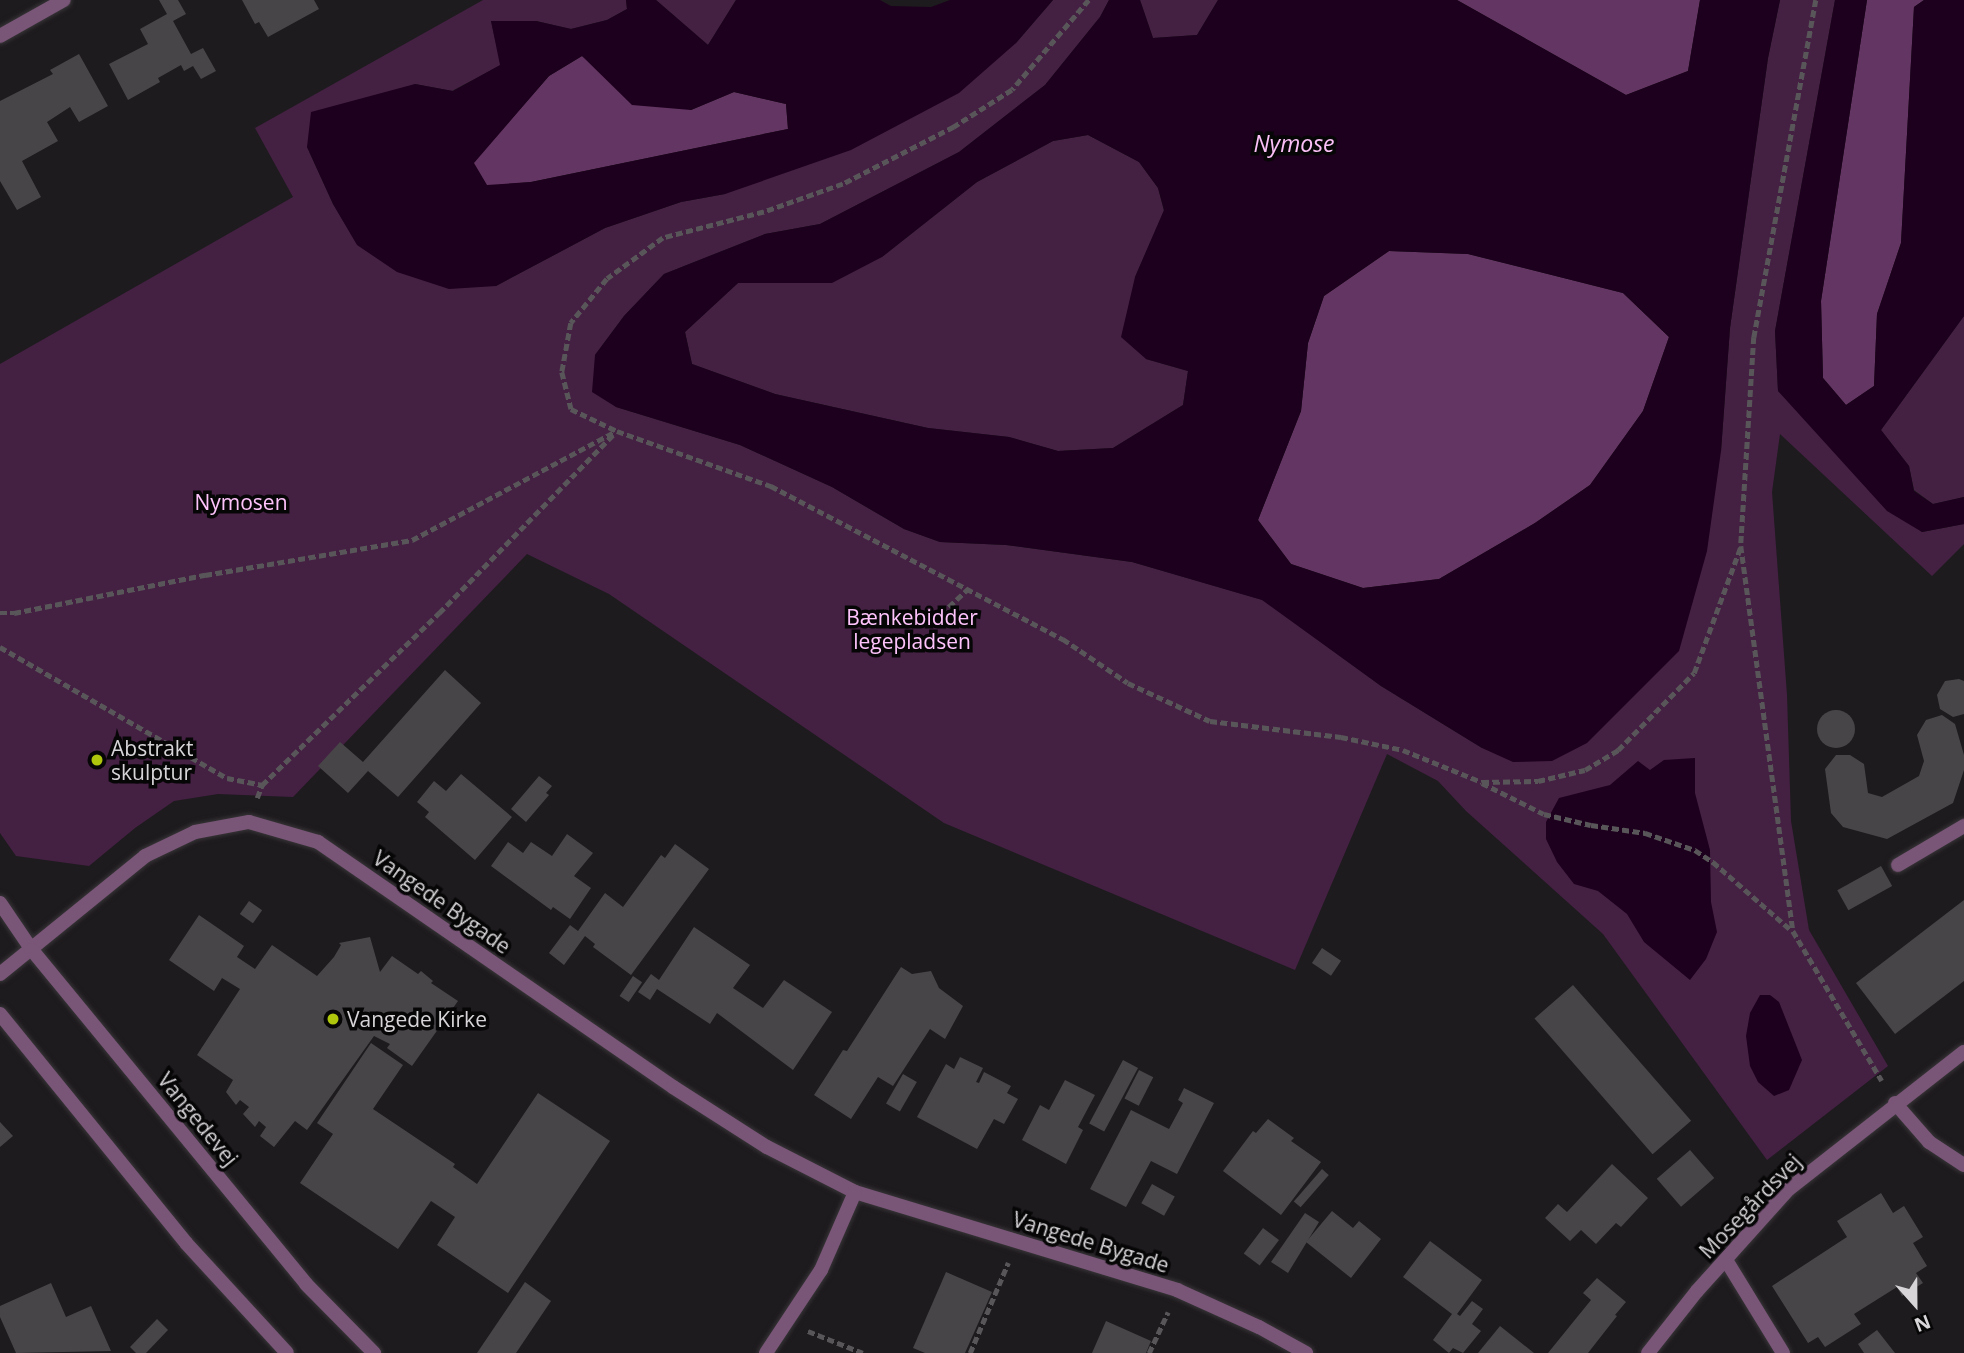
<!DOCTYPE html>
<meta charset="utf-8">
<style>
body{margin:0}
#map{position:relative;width:1964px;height:1353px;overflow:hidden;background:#1e1b1e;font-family:"Open Sans",sans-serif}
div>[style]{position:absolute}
.green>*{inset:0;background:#442043}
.forest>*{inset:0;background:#633562}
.water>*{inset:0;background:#1d001d}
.building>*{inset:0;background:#484548;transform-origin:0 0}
.round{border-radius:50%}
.path>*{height:4.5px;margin-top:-2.25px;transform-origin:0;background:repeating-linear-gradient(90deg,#595659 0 7px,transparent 0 10.5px)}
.roads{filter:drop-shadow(0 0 2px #383538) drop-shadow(0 0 2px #383538)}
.service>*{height:14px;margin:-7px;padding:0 7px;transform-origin:7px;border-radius:7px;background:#795577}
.minor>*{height:14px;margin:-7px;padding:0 7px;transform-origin:7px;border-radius:7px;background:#795577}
.tertiary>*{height:14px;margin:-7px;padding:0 7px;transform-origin:7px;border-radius:7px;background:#795577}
.dots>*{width:19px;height:19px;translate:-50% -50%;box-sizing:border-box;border:4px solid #070607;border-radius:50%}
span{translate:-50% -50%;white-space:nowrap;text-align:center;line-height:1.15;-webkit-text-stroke:7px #070607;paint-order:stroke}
.park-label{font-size:21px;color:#fec3fb}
.poi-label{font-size:21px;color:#d7d5d7}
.left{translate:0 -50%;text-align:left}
.street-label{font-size:21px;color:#d7d5d7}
.water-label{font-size:23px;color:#fbc0f7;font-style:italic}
.north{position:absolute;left:1880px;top:1269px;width:70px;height:70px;-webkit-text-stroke:5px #070607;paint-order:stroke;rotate:159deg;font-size:19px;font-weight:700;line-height:28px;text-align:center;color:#d7d5d7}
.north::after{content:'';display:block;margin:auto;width:24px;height:32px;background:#d7d5d7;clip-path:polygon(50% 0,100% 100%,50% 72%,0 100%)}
</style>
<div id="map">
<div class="green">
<i style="clip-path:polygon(483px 0,626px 0,627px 9px,607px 20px,571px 29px,536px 21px,491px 21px,501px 65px,452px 91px,415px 84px,307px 147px,333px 204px,357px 244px,496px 286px,605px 228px,681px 202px,725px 194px,1016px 43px,1053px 0,1109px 0,1100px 17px,1045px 85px,959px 152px,820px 224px,765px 234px,664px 274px,624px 316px,595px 355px,616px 407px,740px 445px,832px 487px,904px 529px,940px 542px,1006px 545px,1132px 562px,1263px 600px,1381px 686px,1482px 748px,1721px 451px,1730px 328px,1768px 58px,1780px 0,1835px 0,1775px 331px,1778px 391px,1922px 532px,1964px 524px,1964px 544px,1932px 576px,1780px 434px,1772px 492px,1787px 695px,1791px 821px,1809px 930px,1888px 1066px,1767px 1160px,1603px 934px,1466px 811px,1438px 781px,1387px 754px,1295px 970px,944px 823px,609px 594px,527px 554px,293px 797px,218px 794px,174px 801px,135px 828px,89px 866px,16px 856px,0 833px,0 364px,293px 197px,255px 128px)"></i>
<i style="clip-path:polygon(656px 0,736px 0,708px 45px)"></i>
<i style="clip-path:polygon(1140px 0,1218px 0,1197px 35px,1153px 38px)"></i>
<i style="clip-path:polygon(1088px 135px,1139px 162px,1158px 188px,1164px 211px,1135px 277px,1146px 359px,1188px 371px,1183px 405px,1113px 448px,1058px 451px,1009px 437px,928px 428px,775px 394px,692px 364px,685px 332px,738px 283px,882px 257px,977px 182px,1053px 141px)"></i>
<i style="clip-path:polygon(1964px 316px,1964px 497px,1933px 504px,1914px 490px,1909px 466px,1881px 430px)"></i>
</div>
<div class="forest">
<i style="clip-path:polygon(1457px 0,1700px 0,1688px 71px,1626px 95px)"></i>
<i style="clip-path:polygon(1867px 0,1924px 0,1914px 7px,1901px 243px,1877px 314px,1874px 386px,1846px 405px,1823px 378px,1821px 301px)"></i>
<i style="clip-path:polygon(582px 56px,595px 66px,691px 110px,734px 92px,786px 104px,788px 129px,531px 182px,487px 186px,473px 163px,549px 76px)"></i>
<i style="clip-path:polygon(1389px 251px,1468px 254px,1623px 293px,1669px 337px,1643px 411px,1590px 485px,1535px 523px,1439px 579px,1363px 588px,1291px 564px,1258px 520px,1301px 411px,1308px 343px,1324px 296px)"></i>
</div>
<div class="water">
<i style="clip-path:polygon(evenodd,626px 0,656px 0,708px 45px,736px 0,880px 0,891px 6px,931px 7px,950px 0,1053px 0,1016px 43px,959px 93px,851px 150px,725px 194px,681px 202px,605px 228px,496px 286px,449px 289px,397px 272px,357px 245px,333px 204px,307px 147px,311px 112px,415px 84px,453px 91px,500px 65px,491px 21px,536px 21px,571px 29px,607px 20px,627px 9px,626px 0,582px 56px,632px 105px,691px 110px,734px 92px,786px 104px,788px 129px,531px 182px,487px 185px,474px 163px,549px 76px,582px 56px)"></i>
<i style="clip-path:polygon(evenodd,1109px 0,1140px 0,1153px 38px,1197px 35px,1218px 0,1457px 0,1626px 95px,1688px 71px,1700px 0,1780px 0,1768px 58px,1730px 328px,1721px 451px,1707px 551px,1679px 651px,1587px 743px,1552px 761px,1513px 762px,1482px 748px,1381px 686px,1262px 600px,1132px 562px,1006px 545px,940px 542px,904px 529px,832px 487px,740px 445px,616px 407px,592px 392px,595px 355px,624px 316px,664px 274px,765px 234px,820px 224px,959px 152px,1045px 85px,1100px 17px,1109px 0,1088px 135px,1139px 162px,1158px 188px,1164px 210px,1135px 277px,1121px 337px,1146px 359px,1188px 371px,1183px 405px,1113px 448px,1058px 451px,1009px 437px,928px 428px,775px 394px,692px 364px,685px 332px,738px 283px,832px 283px,882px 257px,977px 182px,1053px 141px,1088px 135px,1109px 0,1389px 251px,1468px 254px,1623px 293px,1669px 337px,1643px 411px,1590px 485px,1535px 523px,1439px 579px,1363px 588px,1291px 564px,1258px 520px,1301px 411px,1308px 343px,1324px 296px,1389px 251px)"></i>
<i style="clip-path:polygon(1835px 0,1867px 0,1821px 301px,1823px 378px,1846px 405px,1874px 386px,1877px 314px,1901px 243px,1914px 7px,1924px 0,1964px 0,1964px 316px,1881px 430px,1909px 466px,1914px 491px,1933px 504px,1964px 497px,1964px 524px,1922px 532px,1887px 511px,1778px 391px,1775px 331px)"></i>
<i style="clip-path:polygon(1695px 758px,1695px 793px,1710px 850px,1711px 902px,1717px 932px,1706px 959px,1690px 980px,1644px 942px,1627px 914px,1598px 891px,1574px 884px,1557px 862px,1546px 839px,1546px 822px,1559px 798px,1610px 785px,1638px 761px,1650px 770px,1664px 760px)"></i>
<i style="clip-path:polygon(1760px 995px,1770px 995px,1779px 1002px,1802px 1060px,1789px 1090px,1774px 1096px,1758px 1082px,1750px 1066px,1746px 1036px,1750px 1013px)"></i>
</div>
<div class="building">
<i style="clip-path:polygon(159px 0,178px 0,186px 14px,173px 21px,191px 54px,203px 48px,216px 71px,201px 79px,193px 66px,184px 71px,181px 65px,158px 78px,160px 82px,128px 100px,109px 64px,148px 44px,140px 29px,167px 14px)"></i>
<i style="clip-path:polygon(242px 0,314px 0,319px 9px,268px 37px,259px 22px,255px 24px)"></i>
<i style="clip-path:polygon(79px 54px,108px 106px,79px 122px,70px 107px,47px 122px,58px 141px,22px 161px,41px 197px,17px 210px,0 181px,0 101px,53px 74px,50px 70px)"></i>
<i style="clip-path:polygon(445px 670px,481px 703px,398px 797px,368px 771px,348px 793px,318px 766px,340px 742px,363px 762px)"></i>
<i style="clip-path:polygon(1959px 679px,1964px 681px,1964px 714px,1953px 717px,1940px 709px,1937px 695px,1945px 681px)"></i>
<i class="round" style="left:1817px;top:710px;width:38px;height:38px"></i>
<i style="clip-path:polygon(1942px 715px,1955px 724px,1964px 755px,1964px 770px,1953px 803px,1887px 839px,1843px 827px,1831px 813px,1825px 769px,1836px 755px,1850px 755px,1864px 764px,1868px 793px,1882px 797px,1919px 776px,1924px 761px,1917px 735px,1926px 720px)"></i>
<i style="clip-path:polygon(461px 774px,512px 817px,475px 860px,425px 817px,429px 812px,417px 802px,434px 781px,446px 791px)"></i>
<i style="clip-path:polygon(539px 776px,552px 786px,546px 793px,549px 795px,526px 822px,511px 809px)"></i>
<i style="clip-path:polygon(567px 834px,593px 853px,574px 876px,591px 888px,570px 919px,553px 907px,551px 910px,491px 866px,508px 842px,523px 853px,531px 842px,552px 856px)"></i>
<i style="clip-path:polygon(675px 844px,709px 869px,631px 975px,593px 947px,595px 944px,585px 936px,564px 965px,549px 953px,570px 925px,578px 931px,605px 893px,623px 907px,661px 855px,665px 858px)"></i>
<i style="left:1881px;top:866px;width:23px;height:50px;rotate:61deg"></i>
<i style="clip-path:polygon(1964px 900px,1964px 981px,1895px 1034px,1856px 983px)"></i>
<i style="left:249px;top:901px;width:16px;height:16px;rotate:35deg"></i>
<i style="clip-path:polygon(199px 915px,244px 946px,237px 957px,255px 969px,272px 945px,317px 976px,334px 957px,341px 945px,339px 943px,370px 937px,380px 972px,392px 956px,418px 974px,421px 971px,433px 981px,431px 983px,458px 1001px,412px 1066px,387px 1048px,390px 1044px,374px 1036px,307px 1130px,295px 1121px,274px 1147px,260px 1136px,266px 1127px,259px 1121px,255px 1127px,243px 1114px,249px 1107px,240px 1100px,236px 1105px,226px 1092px,233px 1080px,197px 1055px,240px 989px,222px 978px,214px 991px,169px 960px)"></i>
<i style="clip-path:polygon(694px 927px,750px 965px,733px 988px,763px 1008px,784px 980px,832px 1012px,793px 1070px,717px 1013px,710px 1024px,657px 989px,650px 1000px,638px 992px,651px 974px,659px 980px)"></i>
<i style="left:1322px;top:948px;width:23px;height:18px;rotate:34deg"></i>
<i style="clip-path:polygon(901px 967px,912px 974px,931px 971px,939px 988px,963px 1006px,945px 1039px,930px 1029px,893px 1086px,878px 1077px,851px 1119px,814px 1095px,843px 1050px,847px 1051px)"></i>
<i style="left:633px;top:976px;width:11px;height:24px;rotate:34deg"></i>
<i style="left:1573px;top:985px;width:180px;height:51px;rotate:49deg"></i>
<i style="clip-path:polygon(371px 1043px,403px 1065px,373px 1109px,455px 1164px,453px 1167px,477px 1184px,538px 1093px,610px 1141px,508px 1293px,437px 1245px,455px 1217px,431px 1201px,398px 1249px,300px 1183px,333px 1134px,317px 1123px)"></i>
<i style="clip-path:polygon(960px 1057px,983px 1068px,976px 1082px,979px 1083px,984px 1072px,1011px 1086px,1007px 1093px,1018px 1099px,1004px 1124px,994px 1119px,977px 1149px,917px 1117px,946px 1064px,954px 1069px)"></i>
<i style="left:1123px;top:1060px;width:17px;height:72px;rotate:28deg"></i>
<i style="left:1139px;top:1070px;width:16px;height:32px;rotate:27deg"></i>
<i style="left:903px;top:1074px;width:16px;height:34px;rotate:30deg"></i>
<i style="clip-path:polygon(1065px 1080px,1095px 1095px,1078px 1127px,1083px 1130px,1066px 1164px,1022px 1140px,1040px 1105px,1049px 1110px)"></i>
<i style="clip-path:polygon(1184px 1088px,1214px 1103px,1177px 1174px,1151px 1161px,1126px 1207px,1090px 1189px,1131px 1110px,1169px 1129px,1183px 1103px,1178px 1100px)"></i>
<i style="clip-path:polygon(1268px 1119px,1294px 1138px,1291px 1141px,1321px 1162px,1281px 1215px,1223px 1171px,1253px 1131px,1256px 1133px)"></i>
<i style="clip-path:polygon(0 1122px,13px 1136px,0 1147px)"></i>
<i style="left:1690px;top:1150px;width:37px;height:44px;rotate:49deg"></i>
<i style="clip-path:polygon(1612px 1164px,1648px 1198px,1621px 1227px,1616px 1223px,1596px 1244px,1581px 1230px,1570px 1241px,1545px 1218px,1558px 1204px,1567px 1212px)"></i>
<i style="left:1322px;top:1169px;width:9px;height:43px;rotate:41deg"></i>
<i style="left:1152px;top:1184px;width:26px;height:22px;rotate:29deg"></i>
<i style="clip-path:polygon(1881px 1193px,1893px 1213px,1904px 1206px,1923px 1237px,1913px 1243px,1927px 1266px,1916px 1273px,1923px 1283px,1902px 1296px,1897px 1287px,1854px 1314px,1861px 1324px,1825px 1347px,1818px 1337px,1808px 1343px,1772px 1286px,1847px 1237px,1837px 1221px)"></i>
<i style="clip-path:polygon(1332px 1211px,1353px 1228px,1359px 1221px,1381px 1239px,1351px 1278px,1306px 1242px)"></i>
<i style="clip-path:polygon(1305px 1213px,1319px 1222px,1288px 1273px,1271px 1262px)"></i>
<i style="left:1263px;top:1228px;width:20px;height:32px;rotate:37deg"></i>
<i style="clip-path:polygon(1430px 1241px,1482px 1280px,1457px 1314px,1460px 1316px,1472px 1301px,1483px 1309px,1472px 1324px,1481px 1331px,1463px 1353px,1453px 1348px,1449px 1353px,1433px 1340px,1452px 1314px,1403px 1277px)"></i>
<i style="clip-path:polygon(946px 1272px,992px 1292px,965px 1353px,925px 1353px,913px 1348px)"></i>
<i style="clip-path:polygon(1597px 1278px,1626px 1302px,1615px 1315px,1617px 1316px,1588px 1353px,1548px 1353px,1591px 1300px,1583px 1293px)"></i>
<i style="clip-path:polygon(525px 1282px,551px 1301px,516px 1353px,477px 1353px)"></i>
<i style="clip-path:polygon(51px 1283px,66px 1317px,91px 1306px,111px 1351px,16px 1353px,0 1317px,0 1306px)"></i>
<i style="clip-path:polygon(157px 1319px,168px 1330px,146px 1353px,136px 1353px,130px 1347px)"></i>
<i style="clip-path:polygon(1106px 1321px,1151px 1341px,1146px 1353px,1092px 1353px)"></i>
<i style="clip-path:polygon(1500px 1326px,1534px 1353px,1478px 1353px)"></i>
<i style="clip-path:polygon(1877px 1330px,1895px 1353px,1864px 1353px,1858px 1344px)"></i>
</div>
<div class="path">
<i style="left:1089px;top:0;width:118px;rotate:130.5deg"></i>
<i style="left:1012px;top:90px;width:69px;rotate:147.5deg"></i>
<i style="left:954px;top:127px;width:125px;rotate:152.8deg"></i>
<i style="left:843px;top:184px;width:84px;rotate:160.5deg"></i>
<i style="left:764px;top:212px;width:104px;rotate:165.6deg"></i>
<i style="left:663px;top:238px;width:69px;rotate:143.8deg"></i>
<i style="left:607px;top:279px;width:57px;rotate:129.3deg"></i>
<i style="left:571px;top:323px;width:50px;rotate:100.4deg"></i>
<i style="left:562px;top:372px;width:38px;rotate:76deg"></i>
<i style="left:571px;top:409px;width:51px;rotate:25.6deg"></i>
<i style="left:617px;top:431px;width:164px;rotate:19.7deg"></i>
<i style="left:771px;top:486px;width:330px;rotate:27.7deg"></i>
<i style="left:1063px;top:639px;width:78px;rotate:34.1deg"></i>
<i style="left:1128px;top:683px;width:90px;rotate:24.9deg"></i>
<i style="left:1210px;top:721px;width:132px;rotate:7deg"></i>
<i style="left:1341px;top:737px;width:63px;rotate:11.8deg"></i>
<i style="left:1403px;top:750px;width:85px;rotate:22.1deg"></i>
<i style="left:1482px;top:782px;width:56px;rotate:-1deg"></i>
<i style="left:1538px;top:781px;width:48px;rotate:-13.2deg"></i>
<i style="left:1585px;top:770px;width:39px;rotate:-31deg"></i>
<i style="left:1618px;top:750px;width:108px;rotate:-45.4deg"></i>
<i style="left:1694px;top:673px;width:135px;rotate:-69.7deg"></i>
<i style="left:1816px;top:0;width:343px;rotate:100.4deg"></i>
<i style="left:1754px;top:337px;width:209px;rotate:93.6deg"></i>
<i style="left:1741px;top:546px;width:388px;rotate:82.3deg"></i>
<i style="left:1793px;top:931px;width:174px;rotate:59.3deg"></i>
<i style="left:0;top:613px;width:14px"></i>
<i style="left:14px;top:613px;width:195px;rotate:-11.3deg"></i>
<i style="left:205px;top:575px;width:210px;rotate:-9.6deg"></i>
<i style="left:412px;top:540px;width:231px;rotate:-28.1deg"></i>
<i style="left:941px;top:614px;width:38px;rotate:-43deg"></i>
<i style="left:0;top:647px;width:262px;rotate:30deg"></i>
<i style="left:227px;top:778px;width:36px;rotate:11deg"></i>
<i style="left:1482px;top:783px;width:69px;rotate:26.6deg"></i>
<i style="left:1544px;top:814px;width:48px;rotate:13.2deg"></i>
<i style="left:1591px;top:825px;width:55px;rotate:8.4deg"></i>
<i style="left:1645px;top:833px;width:53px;rotate:18.8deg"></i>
<i style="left:1695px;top:850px;width:22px;rotate:34deg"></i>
<i style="left:1713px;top:862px;width:105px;rotate:41.1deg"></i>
<i style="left:257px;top:798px;width:14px;rotate:-69deg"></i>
<i style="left:262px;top:785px;width:247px;rotate:-44.2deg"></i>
<i style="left:439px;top:613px;width:249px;rotate:-45.7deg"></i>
<i style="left:808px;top:1331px;width:59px;rotate:21.8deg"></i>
<i style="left:970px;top:1353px;width:98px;rotate:-67.1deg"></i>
<i style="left:1149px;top:1353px;width:45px;rotate:-65.1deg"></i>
</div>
<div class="roads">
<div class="service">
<i style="left:1898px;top:865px;width:77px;rotate:-30.6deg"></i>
<i style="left:1726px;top:1260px;width:109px;rotate:58.5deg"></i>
</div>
<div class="minor">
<i style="left:0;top:36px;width:73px;rotate:-29.4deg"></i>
<i style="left:0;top:974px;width:187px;rotate:-39.1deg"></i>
<i style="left:145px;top:856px;width:55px;rotate:-25.6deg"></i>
<i style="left:195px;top:832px;width:55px;rotate:-10.5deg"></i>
<i style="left:249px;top:822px;width:72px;rotate:16.2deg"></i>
<i style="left:318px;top:842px;width:431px;rotate:34.6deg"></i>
<i style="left:673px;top:1087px;width:112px;rotate:32.6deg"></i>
<i style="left:767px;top:1147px;width:99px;rotate:27.1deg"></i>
<i style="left:855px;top:1192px;width:337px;rotate:16.9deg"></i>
<i style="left:1177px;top:1290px;width:90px;rotate:24.3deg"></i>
<i style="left:1259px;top:1327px;width:54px;rotate:29deg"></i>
<i style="left:1895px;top:1103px;width:52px;rotate:48.9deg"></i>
<i style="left:1929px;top:1142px;width:42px;rotate:33.3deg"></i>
<i style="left:766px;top:1353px;width:100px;rotate:-56.5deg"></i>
<i style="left:821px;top:1270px;width:85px;rotate:-66.4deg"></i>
<i style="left:1648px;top:1353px;width:79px;rotate:-51.7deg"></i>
<i style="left:1697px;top:1291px;width:137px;rotate:-48deg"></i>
<i style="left:1789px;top:1189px;width:222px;rotate:-38.1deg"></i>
</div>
<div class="tertiary">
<i style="left:0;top:903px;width:57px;rotate:55.8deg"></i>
<i style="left:32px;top:950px;width:432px;rotate:50.6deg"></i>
<i style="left:306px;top:1284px;width:97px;rotate:45.4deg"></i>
<i style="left:0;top:1014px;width:295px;rotate:50.9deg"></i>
<i style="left:186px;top:1243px;width:149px;rotate:47.4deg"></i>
</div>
</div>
<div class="dots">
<i style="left:97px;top:760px;background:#aec60c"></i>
<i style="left:333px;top:1019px;background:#aec60c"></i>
</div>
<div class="park-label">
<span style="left:241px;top:502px">Nymosen</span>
<span style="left:912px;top:629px">Bænkebidder<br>legepladsen</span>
</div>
<div class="poi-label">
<span class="left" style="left:111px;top:760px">Abstrakt<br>skulptur</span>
<span class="left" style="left:347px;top:1019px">Vangede Kirke</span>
</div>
<div class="street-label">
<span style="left:442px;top:902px;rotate:35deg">Vangede Bygade</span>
<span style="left:198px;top:1119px;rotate:51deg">Vangedevej</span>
<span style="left:1750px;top:1206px;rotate:-46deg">Mosegårdsvej</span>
<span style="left:1091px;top:1242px;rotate:17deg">Vangede Bygade</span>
</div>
<div class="water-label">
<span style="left:1294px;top:143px">Nymose</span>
</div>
<div class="north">N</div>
</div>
